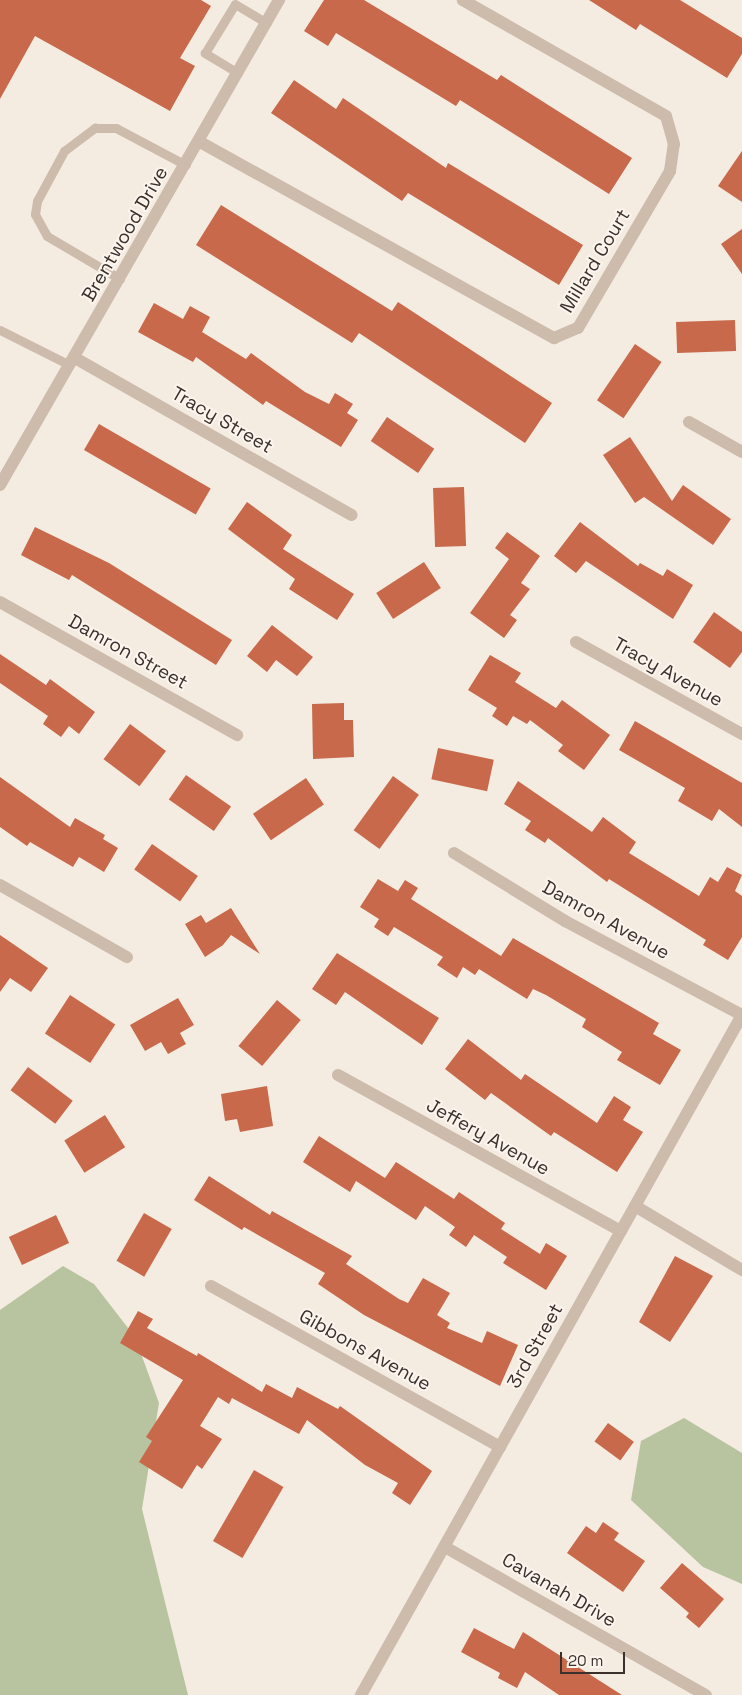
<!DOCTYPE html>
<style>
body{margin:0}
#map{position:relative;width:742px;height:1695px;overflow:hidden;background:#f4ebe1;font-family:"Space Grotesk",sans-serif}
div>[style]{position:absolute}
.green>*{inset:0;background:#b8c4a0}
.building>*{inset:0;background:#c8694b;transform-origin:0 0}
.service>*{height:9px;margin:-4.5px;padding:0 4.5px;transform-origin:4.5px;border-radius:4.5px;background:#cdbbac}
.minor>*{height:12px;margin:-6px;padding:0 6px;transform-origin:6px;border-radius:6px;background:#cdbbac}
.tertiary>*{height:12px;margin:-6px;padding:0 6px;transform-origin:6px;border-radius:6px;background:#cdbbac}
span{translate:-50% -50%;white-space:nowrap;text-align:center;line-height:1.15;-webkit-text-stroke:4px #fbf5ee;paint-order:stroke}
.street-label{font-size:19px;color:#3b302b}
.scale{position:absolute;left:560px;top:1652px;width:65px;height:22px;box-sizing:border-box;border:2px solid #3b302b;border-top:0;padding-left:6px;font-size:15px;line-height:18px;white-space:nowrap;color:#3b302b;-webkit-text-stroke:4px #fbf5ee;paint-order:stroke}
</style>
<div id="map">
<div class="green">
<i style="clip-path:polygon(63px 1266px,94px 1284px,135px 1337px,159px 1403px,142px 1509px,188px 1695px,0 1695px,0 1310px)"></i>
<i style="clip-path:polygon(684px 1418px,742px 1453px,742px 1584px,703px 1567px,631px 1500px,641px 1441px)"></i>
</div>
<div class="building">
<i style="clip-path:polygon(0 0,201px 0,211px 6px,180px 58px,195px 66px,170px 111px,35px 36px,0 99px)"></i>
<i style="clip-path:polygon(324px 0,364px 0,497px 80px,501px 75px,632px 158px,609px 194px,460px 100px,456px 106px,336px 33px,328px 46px,304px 31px)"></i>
<i style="clip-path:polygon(589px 0,680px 0,742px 38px,742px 54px,727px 78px,640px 24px,636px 30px)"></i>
<i style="clip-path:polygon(294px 80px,336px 109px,343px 98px,446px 168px,448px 163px,583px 245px,559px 285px,408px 193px,402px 201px,271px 113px)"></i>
<i style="clip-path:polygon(742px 151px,742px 202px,718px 186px)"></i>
<i style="clip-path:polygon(221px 205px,392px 311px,398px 302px,552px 403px,525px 443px,359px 333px,352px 343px,196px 245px)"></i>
<i style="clip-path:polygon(742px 229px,742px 274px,721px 244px)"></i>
<i style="clip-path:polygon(154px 303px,183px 319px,190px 306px,210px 317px,202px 332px,246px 359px,251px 353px,305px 392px,329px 404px,335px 393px,353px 404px,347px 413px,358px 420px,341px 447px,266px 401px,263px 405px,196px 357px,193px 362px,138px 332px)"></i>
<i style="left:735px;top:320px;width:31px;height:59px;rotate:88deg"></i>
<i style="left:635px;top:344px;width:32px;height:68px;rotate:34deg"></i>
<i style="left:387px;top:417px;width:57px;height:29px;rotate:34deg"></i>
<i style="left:99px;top:424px;width:129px;height:30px;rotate:30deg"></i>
<i style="clip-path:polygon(630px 437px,672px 501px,683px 485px,731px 519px,713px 545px,644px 497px,635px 503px,603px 455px)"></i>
<i style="left:464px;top:487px;width:59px;height:31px;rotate:88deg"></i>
<i style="clip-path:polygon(247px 502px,292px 535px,283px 549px,354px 594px,337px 620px,289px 589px,295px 579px,228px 529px)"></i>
<i style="clip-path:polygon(580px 522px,638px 566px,640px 563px,663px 576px,667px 569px,693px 585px,673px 619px,586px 561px,576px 573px,554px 556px)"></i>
<i style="clip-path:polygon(35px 527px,109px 563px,232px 640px,216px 665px,72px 575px,69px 580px,21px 555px)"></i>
<i style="clip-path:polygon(507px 532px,540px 556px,521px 583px,530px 589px,510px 615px,517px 620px,504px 638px,470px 613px,509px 559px,495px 548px)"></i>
<i style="left:424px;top:562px;width:31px;height:57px;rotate:57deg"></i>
<i style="clip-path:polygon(714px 612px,742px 632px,742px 652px,730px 668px,693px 642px)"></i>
<i style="clip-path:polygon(272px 625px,313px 657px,297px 676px,276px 660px,267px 672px,247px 656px)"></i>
<i style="clip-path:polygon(0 654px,46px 685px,50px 679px,95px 712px,79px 734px,69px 726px,61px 737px,43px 724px,48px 716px,0 683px)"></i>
<i style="clip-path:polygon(490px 655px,521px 673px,515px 682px,556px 708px,562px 700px,610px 735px,584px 770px,558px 751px,563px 745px,530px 720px,527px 724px,513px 716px,507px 726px,492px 716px,497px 708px,468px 690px)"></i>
<i style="clip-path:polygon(344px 703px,344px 720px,353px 720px,354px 757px,313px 759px,312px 704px)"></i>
<i style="clip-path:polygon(635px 721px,742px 783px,742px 827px,719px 809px,712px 821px,678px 801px,685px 788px,619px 750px)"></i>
<i style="left:130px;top:724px;width:45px;height:44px;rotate:37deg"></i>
<i style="left:438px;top:748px;width:57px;height:32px;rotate:12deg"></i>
<i style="left:186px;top:775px;width:55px;height:30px;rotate:35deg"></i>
<i style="left:393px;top:776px;width:32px;height:67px;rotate:36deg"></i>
<i style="clip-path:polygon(0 777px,70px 827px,75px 818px,105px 835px,103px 839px,118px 848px,104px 872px,79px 857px,73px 867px,30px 842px,27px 846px,0 827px)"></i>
<i style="left:306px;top:778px;width:32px;height:64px;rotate:56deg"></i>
<i style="clip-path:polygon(518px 781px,592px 832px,603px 817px,636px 842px,629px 853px,699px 896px,710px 877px,718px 882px,727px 867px,742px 875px,735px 891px,742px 896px,742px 937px,728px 960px,703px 945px,706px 940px,609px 879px,607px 882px,548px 838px,545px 843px,525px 830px,531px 821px,504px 804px)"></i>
<i style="left:152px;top:844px;width:56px;height:31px;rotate:35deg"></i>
<i style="clip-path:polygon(378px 879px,398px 891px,405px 880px,418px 888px,411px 899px,501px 956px,513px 938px,659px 1023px,653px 1034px,681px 1050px,660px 1085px,617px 1060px,622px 1052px,582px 1027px,586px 1019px,546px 995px,533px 989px,527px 999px,479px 969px,475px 975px,463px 967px,457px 978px,437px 965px,443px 957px,409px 936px,394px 927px,388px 936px,374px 927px,379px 919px,360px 907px)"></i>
<i style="clip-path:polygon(231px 908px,260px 954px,231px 935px,223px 945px,205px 957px,185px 924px,201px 915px,206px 923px)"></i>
<i style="clip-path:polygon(0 935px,48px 968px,31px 992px,10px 978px,0 992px)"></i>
<i style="clip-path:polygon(337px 953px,439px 1018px,422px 1045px,345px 992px,336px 1005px,312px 989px)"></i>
<i style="left:70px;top:995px;width:54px;height:46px;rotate:33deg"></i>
<i style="clip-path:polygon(178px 998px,194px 1025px,180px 1033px,186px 1044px,168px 1054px,161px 1042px,145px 1051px,130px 1025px)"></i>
<i style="left:277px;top:1000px;width:31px;height:60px;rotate:40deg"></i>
<i style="clip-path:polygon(468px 1039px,521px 1080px,525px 1074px,597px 1123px,614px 1096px,631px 1107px,623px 1120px,643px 1132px,617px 1172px,554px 1132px,551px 1136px,491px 1093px,485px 1100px,445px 1069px)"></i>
<i style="left:28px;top:1067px;width:56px;height:29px;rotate:37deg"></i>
<i style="clip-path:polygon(267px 1086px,273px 1126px,240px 1132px,237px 1119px,225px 1121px,221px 1094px)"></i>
<i style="left:105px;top:1115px;width:38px;height:48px;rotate:58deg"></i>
<i style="clip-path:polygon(319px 1136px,385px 1178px,396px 1162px,454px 1199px,459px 1192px,505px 1223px,501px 1229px,540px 1254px,546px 1243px,567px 1256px,546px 1290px,503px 1263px,507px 1257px,474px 1235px,466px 1247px,449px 1235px,455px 1227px,425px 1206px,416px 1220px,356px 1181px,350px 1192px,303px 1162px)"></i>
<i style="clip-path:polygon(209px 1176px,270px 1215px,272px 1211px,352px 1256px,346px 1264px,399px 1299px,408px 1303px,423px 1278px,450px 1293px,437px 1315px,450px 1323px,447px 1328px,482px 1343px,487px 1331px,518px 1345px,500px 1386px,364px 1315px,318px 1284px,325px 1273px,244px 1227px,242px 1230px,194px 1200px)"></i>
<i style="left:144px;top:1213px;width:32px;height:55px;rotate:30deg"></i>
<i style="left:56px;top:1215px;width:31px;height:52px;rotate:65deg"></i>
<i style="clip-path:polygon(675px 1256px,713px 1276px,670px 1342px,639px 1322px)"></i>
<i style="clip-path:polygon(138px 1311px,153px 1319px,147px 1328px,197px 1356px,198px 1353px,262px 1392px,266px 1384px,292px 1398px,297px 1387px,338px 1409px,340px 1406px,432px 1471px,410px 1505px,392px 1493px,398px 1483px,365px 1465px,307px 1420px,299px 1434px,232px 1398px,229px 1404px,218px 1397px,200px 1426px,222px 1439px,202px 1469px,197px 1465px,182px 1489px,139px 1462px,152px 1441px,146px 1437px,183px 1380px,120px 1343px)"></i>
<i style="left:608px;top:1423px;width:32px;height:23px;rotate:36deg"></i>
<i style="left:254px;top:1470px;width:34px;height:82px;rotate:30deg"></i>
<i style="clip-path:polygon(603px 1522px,619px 1533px,614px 1540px,645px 1561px,623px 1592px,567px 1553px,586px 1526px,596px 1533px)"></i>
<i style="clip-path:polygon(682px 1563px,724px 1599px,699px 1628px,686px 1617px,689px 1613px,660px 1588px)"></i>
<i style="clip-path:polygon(474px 1628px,514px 1649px,523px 1632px,622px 1695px,559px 1695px,525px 1672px,517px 1688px,498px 1678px,500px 1673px,461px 1652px)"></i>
</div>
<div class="service">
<i style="left:238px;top:73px;width:39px;rotate:-149deg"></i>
<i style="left:205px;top:53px;width:57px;rotate:-58.5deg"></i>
<i style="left:235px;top:4px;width:37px;rotate:31deg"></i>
<i style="left:120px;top:279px;width:85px;rotate:-149.5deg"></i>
<i style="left:47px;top:236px;width:25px;rotate:-119deg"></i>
<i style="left:35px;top:214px;width:13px;rotate:-81deg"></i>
<i style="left:37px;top:201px;width:57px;rotate:-61.6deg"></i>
<i style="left:64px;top:151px;width:39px;rotate:-37deg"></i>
<i style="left:95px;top:128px;width:21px"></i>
<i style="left:116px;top:128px;width:79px;rotate:27.9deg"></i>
<i style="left:0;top:330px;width:78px;rotate:26.6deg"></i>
</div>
<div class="minor">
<i style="left:200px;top:142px;width:405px;rotate:29deg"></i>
<i style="left:554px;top:338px;width:26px;rotate:-23deg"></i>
<i style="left:578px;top:328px;width:182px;rotate:-59.6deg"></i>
<i style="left:670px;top:171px;width:27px;rotate:-82deg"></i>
<i style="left:674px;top:144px;width:29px;rotate:-106deg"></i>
<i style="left:666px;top:116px;width:234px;rotate:-150.3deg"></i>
<i style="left:75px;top:358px;width:318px;rotate:29.6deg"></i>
<i style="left:689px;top:422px;width:61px;rotate:29.5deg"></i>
<i style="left:0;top:602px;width:272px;rotate:29.3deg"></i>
<i style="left:576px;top:642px;width:190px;rotate:29deg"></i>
<i style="left:454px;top:853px;width:130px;rotate:31.5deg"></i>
<i style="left:565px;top:921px;width:200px;rotate:28deg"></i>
<i style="left:0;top:885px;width:146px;rotate:29.6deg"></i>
<i style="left:338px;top:1075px;width:323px;rotate:28.9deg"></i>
<i style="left:635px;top:1206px;width:125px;rotate:30.9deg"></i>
<i style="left:211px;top:1286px;width:331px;rotate:29.1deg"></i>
<i style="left:445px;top:1547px;width:300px;rotate:29.6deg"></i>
</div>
<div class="tertiary">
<i style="left:0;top:485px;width:560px;rotate:-60.09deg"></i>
<i style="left:361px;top:1695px;width:779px;rotate:-60.74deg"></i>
</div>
<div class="street-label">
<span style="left:125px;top:234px;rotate:-60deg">Brentwood Drive</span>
<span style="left:595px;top:261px;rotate:-59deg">Millard Court</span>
<span style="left:222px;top:420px;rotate:30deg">Tracy Street</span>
<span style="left:128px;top:652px;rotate:29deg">Damron Street</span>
<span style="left:668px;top:672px;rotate:29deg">Tracy Avenue</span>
<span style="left:606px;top:920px;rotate:29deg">Damron Avenue</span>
<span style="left:488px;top:1137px;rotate:29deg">Jeffery Avenue</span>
<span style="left:535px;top:1346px;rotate:-61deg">3rd Street</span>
<span style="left:365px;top:1350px;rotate:29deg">Gibbons Avenue</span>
<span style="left:559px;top:1590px;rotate:30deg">Cavanah Drive</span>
</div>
<div class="scale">20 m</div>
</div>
